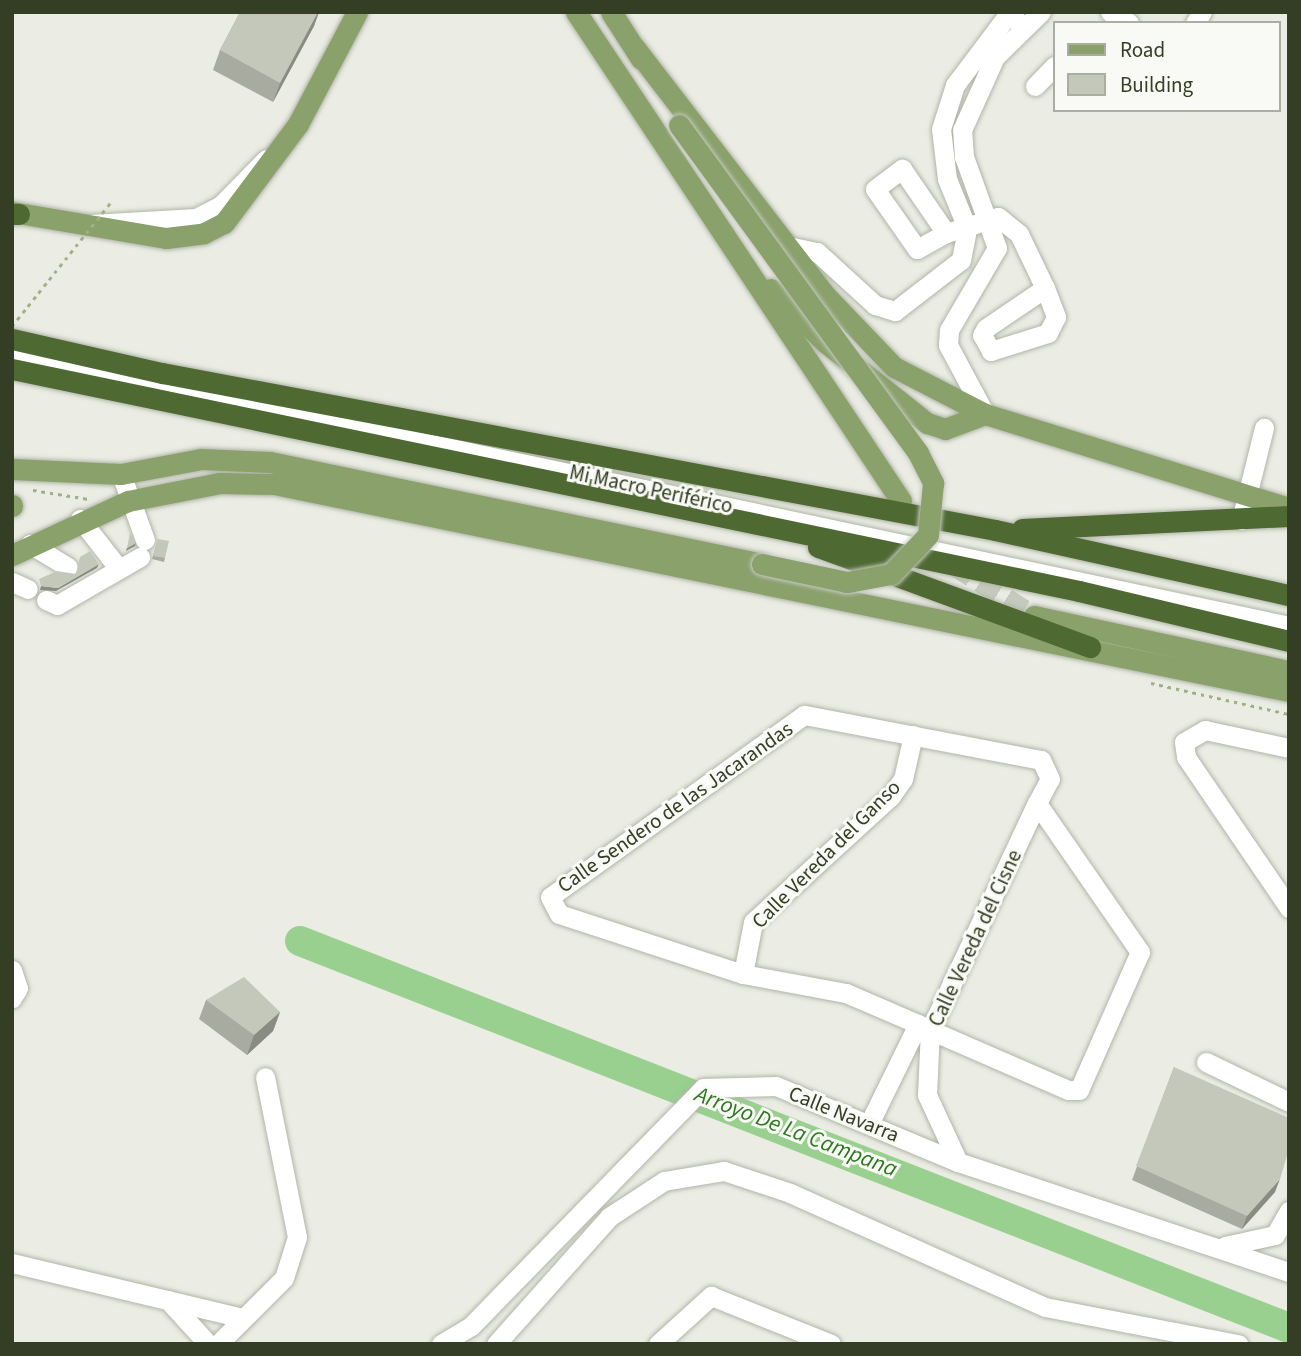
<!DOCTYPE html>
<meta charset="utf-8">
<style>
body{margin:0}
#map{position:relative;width:1301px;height:1356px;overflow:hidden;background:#ebede4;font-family:"Source Sans 3",sans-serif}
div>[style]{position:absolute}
.river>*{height:30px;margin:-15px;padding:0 15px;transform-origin:15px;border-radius:15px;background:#99cf8f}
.major-tunnel>*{height:21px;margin-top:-10.5px;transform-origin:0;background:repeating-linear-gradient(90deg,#c6cabe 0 21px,transparent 0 31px)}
.path>*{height:2.5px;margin-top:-1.25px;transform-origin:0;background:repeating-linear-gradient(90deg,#a0af86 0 3.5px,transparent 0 8.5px)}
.roads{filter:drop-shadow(0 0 2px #b0b5a7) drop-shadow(0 0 2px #b0b5a7)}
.minor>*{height:19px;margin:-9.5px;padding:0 9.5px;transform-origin:9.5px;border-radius:9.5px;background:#fff}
.major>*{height:21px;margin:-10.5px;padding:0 10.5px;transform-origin:10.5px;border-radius:10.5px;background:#8aa16b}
.highway>*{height:21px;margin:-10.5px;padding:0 10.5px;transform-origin:10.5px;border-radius:10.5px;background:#4e6931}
.path-bridge>*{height:2.5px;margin-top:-1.25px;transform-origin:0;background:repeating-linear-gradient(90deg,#a0af86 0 3.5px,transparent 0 8.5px)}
.bridges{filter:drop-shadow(0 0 2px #c6c9c2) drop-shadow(0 0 2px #c6c9c2)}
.major-bridge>*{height:21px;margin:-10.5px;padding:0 10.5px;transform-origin:10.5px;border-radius:10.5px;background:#8aa16b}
.wall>*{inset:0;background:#a8aca0}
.shaded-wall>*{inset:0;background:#888c82}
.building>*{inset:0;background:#c3c8ba}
span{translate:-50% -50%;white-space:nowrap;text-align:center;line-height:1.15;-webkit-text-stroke:6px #f9f9f5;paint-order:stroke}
.street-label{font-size:21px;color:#333e24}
.water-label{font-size:23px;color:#2d7820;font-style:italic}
.frame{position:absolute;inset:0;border:14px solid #333e24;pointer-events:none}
.legend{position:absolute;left:1053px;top:21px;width:228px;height:91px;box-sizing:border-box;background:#f9f9f5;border:2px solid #aaaea1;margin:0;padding:9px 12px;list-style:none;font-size:21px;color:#333e24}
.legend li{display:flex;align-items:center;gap:14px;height:35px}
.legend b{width:35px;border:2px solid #aaaea1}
</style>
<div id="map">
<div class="river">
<i style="left:300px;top:941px;width:1062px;rotate:21.37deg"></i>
</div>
<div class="major-tunnel">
<i style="left:954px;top:565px;width:95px;rotate:32.5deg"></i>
</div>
<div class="path">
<i style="left:33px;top:490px;width:56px;rotate:9.3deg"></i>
<i style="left:1151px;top:683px;width:141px;rotate:12.7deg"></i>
</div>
<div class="roads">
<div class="minor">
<i style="left:1110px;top:12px;width:22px;rotate:30deg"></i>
<i style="left:1195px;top:23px;width:13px;rotate:-58deg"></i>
<i style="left:1035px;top:86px;width:28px;rotate:-46deg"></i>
<i style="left:91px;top:224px;width:105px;rotate:-3.3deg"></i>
<i style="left:196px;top:218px;width:28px;rotate:-27deg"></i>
<i style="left:221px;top:205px;width:64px;rotate:-45.6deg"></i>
<i style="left:946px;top:233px;width:33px;rotate:151deg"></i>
<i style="left:917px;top:249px;width:73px;rotate:-125deg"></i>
<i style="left:875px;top:189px;width:34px;rotate:-37deg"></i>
<i style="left:902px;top:169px;width:78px;rotate:55.5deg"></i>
<i style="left:946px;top:233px;width:54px;rotate:-17.1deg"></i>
<i style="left:998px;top:217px;width:27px;rotate:39deg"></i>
<i style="left:1019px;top:234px;width:60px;rotate:64.3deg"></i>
<i style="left:1045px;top:288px;width:31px;rotate:69deg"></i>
<i style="left:1056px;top:317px;width:18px;rotate:117deg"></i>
<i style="left:1048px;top:333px;width:60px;rotate:162.5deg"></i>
<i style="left:991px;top:351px;width:18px;rotate:-119deg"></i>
<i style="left:982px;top:335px;width:8px;rotate:-60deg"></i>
<i style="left:986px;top:328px;width:71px;rotate:-34.1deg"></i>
<i style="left:788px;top:246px;width:30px;rotate:12deg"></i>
<i style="left:817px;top:252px;width:79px;rotate:42.4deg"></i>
<i style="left:875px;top:305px;width:21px;rotate:17deg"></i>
<i style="left:895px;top:311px;width:83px;rotate:-37.7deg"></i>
<i style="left:961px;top:260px;width:33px;rotate:-79deg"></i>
<i style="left:967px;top:228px;width:53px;rotate:-112.2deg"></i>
<i style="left:947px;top:179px;width:50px;rotate:-96.8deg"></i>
<i style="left:941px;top:129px;width:46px;rotate:-72.3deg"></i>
<i style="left:955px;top:85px;width:91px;rotate:-53deg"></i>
<i style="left:1010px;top:12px;width:18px;rotate:52deg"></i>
<i style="left:12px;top:355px;width:1305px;rotate:11.98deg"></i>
<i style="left:985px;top:414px;width:78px;rotate:-118.2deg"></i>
<i style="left:948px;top:345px;width:15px;rotate:-86deg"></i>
<i style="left:949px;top:330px;width:95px;rotate:-59.7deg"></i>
<i style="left:997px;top:248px;width:97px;rotate:-109.9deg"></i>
<i style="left:964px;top:157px;width:27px;rotate:-94deg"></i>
<i style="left:962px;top:130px;width:80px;rotate:-65.7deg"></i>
<i style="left:995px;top:57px;width:64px;rotate:-44.4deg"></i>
<i style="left:121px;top:474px;width:70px;rotate:70deg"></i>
<i style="left:80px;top:519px;width:63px;rotate:52deg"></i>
<i style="left:1241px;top:520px;width:95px;rotate:-76deg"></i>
<i style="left:30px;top:544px;width:44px;rotate:31.2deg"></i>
<i style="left:12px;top:582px;width:17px;rotate:24deg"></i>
<i style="left:46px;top:600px;width:12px;rotate:24deg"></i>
<i style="left:57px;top:605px;width:96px;rotate:-30deg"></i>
<i style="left:1289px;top:748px;width:86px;rotate:-167.9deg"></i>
<i style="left:1205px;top:730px;width:24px;rotate:150deg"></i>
<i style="left:1184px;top:742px;width:15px;rotate:82deg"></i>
<i style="left:1186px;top:757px;width:183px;rotate:55.7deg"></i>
<i style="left:12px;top:970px;width:19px;rotate:72deg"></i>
<i style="left:18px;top:988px;width:12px;rotate:121deg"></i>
<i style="left:743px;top:974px;width:53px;rotate:-79.1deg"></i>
<i style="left:753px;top:922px;width:187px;rotate:-42.4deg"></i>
<i style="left:891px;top:796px;width:21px;rotate:-55deg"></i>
<i style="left:903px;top:779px;width:45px;rotate:-77.2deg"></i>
<i style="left:1206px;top:1062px;width:92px;rotate:25.7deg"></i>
<i style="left:869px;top:1124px;width:111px;rotate:-63.9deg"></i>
<i style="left:958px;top:1162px;width:74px;rotate:-114.8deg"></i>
<i style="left:927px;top:1095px;width:65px;rotate:-87.4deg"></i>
<i style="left:930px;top:1030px;width:251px;rotate:-64.8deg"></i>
<i style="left:1037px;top:803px;width:27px;rotate:-62deg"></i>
<i style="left:1050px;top:779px;width:21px;rotate:-115deg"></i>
<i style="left:1041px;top:760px;width:241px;rotate:-169.2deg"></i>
<i style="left:804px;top:715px;width:312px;rotate:144.4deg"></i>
<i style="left:550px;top:897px;width:19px;rotate:62deg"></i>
<i style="left:559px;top:914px;width:194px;rotate:18.1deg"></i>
<i style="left:743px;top:974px;width:105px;rotate:10.5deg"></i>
<i style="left:846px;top:993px;width:78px;rotate:23.3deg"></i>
<i style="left:918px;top:1024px;width:13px;rotate:27deg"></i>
<i style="left:930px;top:1030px;width:150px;rotate:23.5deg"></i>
<i style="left:1068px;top:1090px;width:11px"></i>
<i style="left:1079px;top:1090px;width:151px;rotate:-66.2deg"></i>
<i style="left:1140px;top:952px;width:181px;rotate:-124.7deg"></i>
<i style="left:1225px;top:1246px;width:51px;rotate:-12.4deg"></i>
<i style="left:1275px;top:1235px;width:28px;rotate:-60deg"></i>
<i style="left:12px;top:1263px;width:237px;rotate:13.4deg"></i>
<i style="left:168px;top:1300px;width:59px;rotate:47.7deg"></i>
<i style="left:218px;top:1344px;width:93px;rotate:-45deg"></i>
<i style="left:284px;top:1278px;width:43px;rotate:-72.4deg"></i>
<i style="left:297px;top:1237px;width:163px;rotate:-101.3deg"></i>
<i style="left:441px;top:1344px;width:35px;rotate:-31deg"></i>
<i style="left:471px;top:1326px;width:332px;rotate:-45.7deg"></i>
<i style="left:703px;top:1088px;width:73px;rotate:-1.6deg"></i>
<i style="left:776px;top:1086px;width:197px;rotate:22.7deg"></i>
<i style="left:958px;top:1162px;width:349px;rotate:18.4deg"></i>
<i style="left:496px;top:1344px;width:170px;rotate:-48.3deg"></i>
<i style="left:609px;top:1217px;width:66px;rotate:-33.2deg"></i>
<i style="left:664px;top:1181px;width:61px;rotate:-9.5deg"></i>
<i style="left:724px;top:1171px;width:70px;rotate:18.4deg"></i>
<i style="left:790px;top:1193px;width:279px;rotate:24.1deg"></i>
<i style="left:1045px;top:1307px;width:197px;rotate:10.9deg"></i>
<i style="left:658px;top:1344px;width:72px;rotate:-42.2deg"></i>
<i style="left:711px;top:1296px;width:129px;rotate:21.8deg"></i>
</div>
<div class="major">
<i style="left:576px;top:12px;width:587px;rotate:56.39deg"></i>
<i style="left:611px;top:12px;width:56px;rotate:57.4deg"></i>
<i style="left:634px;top:47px;width:312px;rotate:52.4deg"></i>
<i style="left:824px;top:294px;width:101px;rotate:46.2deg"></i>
<i style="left:894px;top:367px;width:102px;rotate:27.3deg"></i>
<i style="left:985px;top:414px;width:318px;rotate:17.2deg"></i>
<i style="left:12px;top:212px;width:156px;rotate:9.6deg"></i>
<i style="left:166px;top:238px;width:38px;rotate:-7deg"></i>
<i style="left:204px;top:233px;width:22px;rotate:-27deg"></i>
<i style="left:224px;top:223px;width:124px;rotate:-53.2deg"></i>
<i style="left:298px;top:124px;width:127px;rotate:-62.2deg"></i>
<i style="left:771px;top:289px;width:76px;rotate:44.5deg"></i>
<i style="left:825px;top:342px;width:130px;rotate:38.5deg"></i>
<i style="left:927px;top:423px;width:19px;rotate:18deg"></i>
<i style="left:945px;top:429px;width:43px;rotate:-20.6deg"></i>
<i style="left:12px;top:469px;width:109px;rotate:2.6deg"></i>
<i style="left:121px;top:474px;width:81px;rotate:-10.6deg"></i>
<i style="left:201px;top:459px;width:69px;rotate:2.5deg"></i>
<i style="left:270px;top:462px;width:502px;rotate:11.71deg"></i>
<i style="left:12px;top:505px;width:1px;rotate:90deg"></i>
<i style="left:12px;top:555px;width:128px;rotate:-25deg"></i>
<i style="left:128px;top:501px;width:94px;rotate:-11.1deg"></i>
<i style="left:220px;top:483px;width:54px;rotate:1.1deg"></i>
<i style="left:274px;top:484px;width:1036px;rotate:11.53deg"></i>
<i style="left:1034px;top:616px;width:261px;rotate:12.2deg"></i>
</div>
<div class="highway">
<i style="left:12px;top:214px;width:7px"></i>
<i style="left:12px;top:339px;width:154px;rotate:12.8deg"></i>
<i style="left:162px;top:373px;width:848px;rotate:10.67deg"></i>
<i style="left:995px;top:530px;width:301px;rotate:12.5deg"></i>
<i style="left:12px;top:369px;width:1090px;rotate:11.75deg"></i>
<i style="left:1079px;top:591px;width:216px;rotate:13.4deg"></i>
<i style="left:1022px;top:529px;width:267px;rotate:-2.8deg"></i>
<i style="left:818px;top:547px;width:290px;rotate:20.2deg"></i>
</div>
</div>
<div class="path-bridge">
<i style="left:12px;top:326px;width:159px;rotate:-51.4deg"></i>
</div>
<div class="bridges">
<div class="major-bridge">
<i style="left:679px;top:125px;width:406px;rotate:53.9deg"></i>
<i style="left:918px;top:453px;width:34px;rotate:63deg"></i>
<i style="left:933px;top:483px;width:52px;rotate:95.5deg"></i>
<i style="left:928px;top:535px;width:54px;rotate:133.5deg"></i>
<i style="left:891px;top:574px;width:45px;rotate:169.7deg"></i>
<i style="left:847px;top:582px;width:87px;rotate:-168deg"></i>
</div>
</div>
<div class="wall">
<i style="clip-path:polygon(240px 12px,319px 12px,314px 26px,273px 102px,213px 70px,220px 50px)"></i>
<i style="clip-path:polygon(158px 539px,165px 558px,164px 562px,152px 559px)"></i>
<i style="clip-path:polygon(206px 1000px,280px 1012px,273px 1031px,247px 1055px,199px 1019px)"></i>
<i style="clip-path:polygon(1174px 1067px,1275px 1192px,1242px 1229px,1132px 1180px)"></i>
</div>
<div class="shaded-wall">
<i style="clip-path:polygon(318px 12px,319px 12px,314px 26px,273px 102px,280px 83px)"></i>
<i style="clip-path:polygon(136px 543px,135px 546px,126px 551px,127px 548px)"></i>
<i style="clip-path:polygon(99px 564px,97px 568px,56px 591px,40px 590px,41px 586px,58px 588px)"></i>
<i style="clip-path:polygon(280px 1012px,273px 1031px,247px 1055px,254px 1035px)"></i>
<i style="clip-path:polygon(1280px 1179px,1275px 1192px,1242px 1229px,1247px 1216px)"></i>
</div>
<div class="building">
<i style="clip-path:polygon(240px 12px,318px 12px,280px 83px,220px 50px)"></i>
<i style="clip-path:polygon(130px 533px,136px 543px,127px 548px)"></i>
<i style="clip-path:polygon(158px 539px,169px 541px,165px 558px,153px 556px)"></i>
<i style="clip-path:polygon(90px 551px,99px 564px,58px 588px,41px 586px,39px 579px,57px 571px,76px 574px,80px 557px)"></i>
<i style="clip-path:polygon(244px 977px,280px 1012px,254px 1035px,206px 1000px)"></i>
<i style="clip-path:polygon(1174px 1067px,1289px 1118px,1289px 1149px,1280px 1179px,1247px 1216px,1136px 1166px)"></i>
</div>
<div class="street-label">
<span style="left:651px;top:489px;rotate:12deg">Mi Macro Periférico</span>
<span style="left:675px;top:807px;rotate:-35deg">Calle Sendero de las Jacarandas</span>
<span style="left:826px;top:854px;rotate:-45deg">Calle Vereda del Ganso</span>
<span style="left:975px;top:938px;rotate:-65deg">Calle Vereda del Cisne</span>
<span style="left:844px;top:1114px;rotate:22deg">Calle Navarra</span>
</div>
<div class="water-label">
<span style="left:796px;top:1132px;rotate:21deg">Arroyo De La Campana</span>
</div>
<div class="frame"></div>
<ul class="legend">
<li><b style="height:9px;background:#8aa16b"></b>Road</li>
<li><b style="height:19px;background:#c3c8ba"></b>Building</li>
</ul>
</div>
